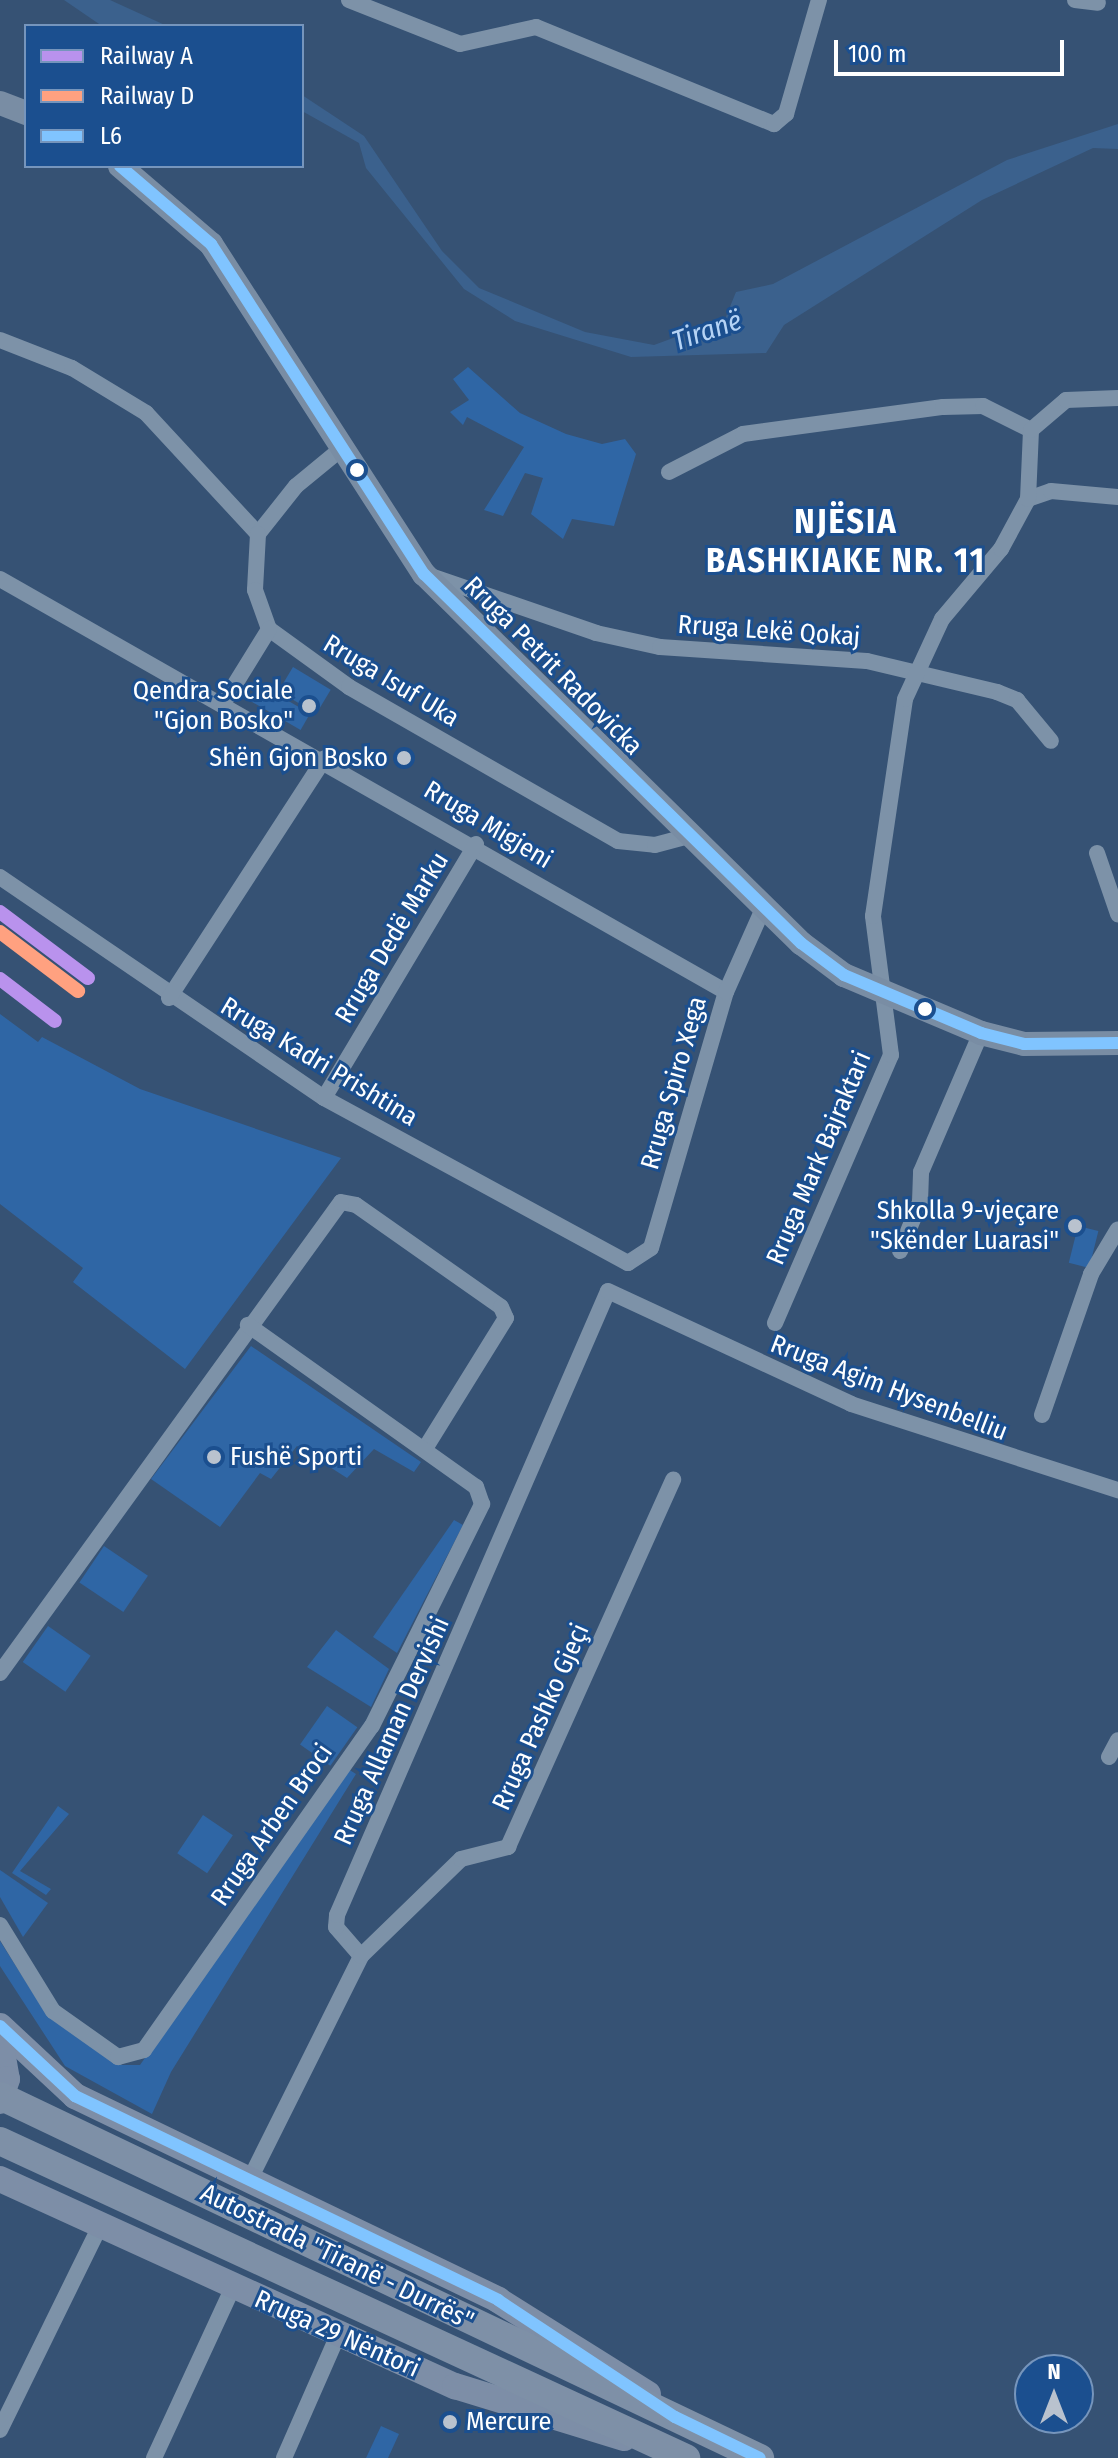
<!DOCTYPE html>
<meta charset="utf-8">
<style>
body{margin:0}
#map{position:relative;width:1118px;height:2458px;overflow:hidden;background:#365274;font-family:"Fira Sans Condensed",sans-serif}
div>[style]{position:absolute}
.green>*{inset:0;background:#2f66a5;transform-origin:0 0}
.water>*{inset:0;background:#3b618d}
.minor>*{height:16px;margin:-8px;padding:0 8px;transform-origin:8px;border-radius:8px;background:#7d92a8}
.secondary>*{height:24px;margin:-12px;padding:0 12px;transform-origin:12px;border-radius:12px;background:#798da4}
.primary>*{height:26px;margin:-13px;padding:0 13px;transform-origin:13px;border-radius:13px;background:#7d8ea7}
.trunk>*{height:28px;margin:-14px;padding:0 14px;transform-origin:14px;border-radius:14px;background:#7e90a7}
.bus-1>*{height:12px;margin:-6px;padding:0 6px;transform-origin:6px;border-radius:6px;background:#80c4ff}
.rail-1>*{height:14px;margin:-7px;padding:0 7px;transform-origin:7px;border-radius:7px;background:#b992ed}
.rail-2>*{height:14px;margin:-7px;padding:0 7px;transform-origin:7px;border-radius:7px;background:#ffa180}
.dots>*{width:22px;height:22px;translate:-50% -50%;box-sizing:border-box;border:4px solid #1b4f8f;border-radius:50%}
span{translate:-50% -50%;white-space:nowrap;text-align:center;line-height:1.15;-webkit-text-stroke:6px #1b4f8f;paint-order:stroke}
.street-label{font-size:26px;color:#fff}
.poi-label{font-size:26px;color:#fff}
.right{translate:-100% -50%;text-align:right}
.left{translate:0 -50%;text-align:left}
.water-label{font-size:28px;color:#b5d3f5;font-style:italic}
.district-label{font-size:34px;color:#fff;font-weight:700;letter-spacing:2px}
.legend{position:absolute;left:24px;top:24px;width:280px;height:144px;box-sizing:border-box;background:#1b4f8f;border:2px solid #7695bc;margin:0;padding:10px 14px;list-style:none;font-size:24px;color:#fff}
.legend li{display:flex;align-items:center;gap:16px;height:40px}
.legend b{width:40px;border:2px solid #7695bc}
.north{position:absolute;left:1014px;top:2354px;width:80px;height:80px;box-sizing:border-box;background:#1b4f8f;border:2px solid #7695bc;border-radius:50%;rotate:0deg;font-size:22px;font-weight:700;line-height:32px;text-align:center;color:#fff}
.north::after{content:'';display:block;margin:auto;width:28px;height:36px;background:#b9c2ce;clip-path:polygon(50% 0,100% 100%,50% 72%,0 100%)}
.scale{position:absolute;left:834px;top:40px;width:230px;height:36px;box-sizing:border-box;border:4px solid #fff;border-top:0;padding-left:10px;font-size:24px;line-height:28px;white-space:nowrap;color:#fff;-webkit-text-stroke:6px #1b4f8f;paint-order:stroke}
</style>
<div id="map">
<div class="green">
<i style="clip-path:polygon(468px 367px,520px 413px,566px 434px,602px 444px,625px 439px,636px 454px,614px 526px,572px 519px,563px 539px,531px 514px,543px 478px,525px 473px,503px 516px,484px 510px,524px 447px,467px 417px,463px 425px,450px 412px,469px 400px,453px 379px)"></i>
<i style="left:293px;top:667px;width:44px;height:28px;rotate:31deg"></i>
<i style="left:259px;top:684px;width:59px;height:19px;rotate:30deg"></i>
<i style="clip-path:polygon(0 1014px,38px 1042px,42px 1037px,140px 1089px,341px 1158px,185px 1369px,73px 1282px,83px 1268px,0 1204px)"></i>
<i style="left:1078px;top:1226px;width:21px;height:38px;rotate:14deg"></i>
<i style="clip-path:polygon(251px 1346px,421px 1462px,414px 1472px,374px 1449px,347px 1478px,297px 1446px,271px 1479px,260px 1473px,220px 1527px,151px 1479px)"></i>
<i style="clip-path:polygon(454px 1520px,463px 1525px,397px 1653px,373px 1637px)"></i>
<i style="left:104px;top:1546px;width:53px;height:44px;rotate:34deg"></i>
<i style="left:48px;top:1626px;width:52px;height:44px;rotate:35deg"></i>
<i style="clip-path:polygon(336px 1630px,389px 1669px,371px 1707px,307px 1667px)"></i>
<i style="left:327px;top:1706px;width:37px;height:47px;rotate:35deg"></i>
<i style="clip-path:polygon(348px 1769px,356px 1774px,171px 2072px,152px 2114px,65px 2066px,0 1966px,0 1941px,45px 2012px,121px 2065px,140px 2065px)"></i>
<i style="clip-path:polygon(58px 1806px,69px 1814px,20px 1871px,51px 1889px,46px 1895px,12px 1873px)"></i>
<i style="left:203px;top:1815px;width:36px;height:46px;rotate:34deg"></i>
<i style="clip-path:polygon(0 1870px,48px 1903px,23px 1937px,0 1897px)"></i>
<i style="clip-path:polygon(381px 2426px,399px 2434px,388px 2458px,366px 2458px)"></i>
</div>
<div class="water">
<i style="clip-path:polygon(64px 0,110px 0,167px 26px,102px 26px)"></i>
<i style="clip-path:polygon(302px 95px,364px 136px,442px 251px,479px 288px,585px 332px,654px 345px,725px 319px,736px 292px,773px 284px,1007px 160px,1118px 124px,1118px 149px,1093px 148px,982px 200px,784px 325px,766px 353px,631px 357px,515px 321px,464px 289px,366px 168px,359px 143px,302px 111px)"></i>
</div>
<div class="minor">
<i style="left:349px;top:0;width:119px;rotate:21.6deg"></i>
<i style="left:460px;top:44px;width:78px;rotate:-12.6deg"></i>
<i style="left:536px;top:27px;width:257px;rotate:22.2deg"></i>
<i style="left:774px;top:124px;width:16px;rotate:-40deg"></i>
<i style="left:786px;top:114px;width:119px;rotate:-73.9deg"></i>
<i style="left:1075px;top:0;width:23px;rotate:7deg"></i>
<i style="left:0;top:340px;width:77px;rotate:21.3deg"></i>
<i style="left:72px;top:368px;width:87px;rotate:31.3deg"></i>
<i style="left:146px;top:413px;width:165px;rotate:47.2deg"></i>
<i style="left:341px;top:449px;width:58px;rotate:140.6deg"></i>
<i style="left:296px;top:486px;width:61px;rotate:128.4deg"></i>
<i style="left:258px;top:534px;width:56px;rotate:93.1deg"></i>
<i style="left:255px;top:590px;width:41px;rotate:70.3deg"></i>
<i style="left:269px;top:629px;width:99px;rotate:35.9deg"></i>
<i style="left:349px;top:687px;width:310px;rotate:29.8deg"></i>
<i style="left:618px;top:841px;width:37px;rotate:6deg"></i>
<i style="left:655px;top:845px;width:34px;rotate:-15deg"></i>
<i style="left:669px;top:472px;width:83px;rotate:-27.2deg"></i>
<i style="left:743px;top:434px;width:202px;rotate:-7.7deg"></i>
<i style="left:943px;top:407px;width:40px;rotate:-1.4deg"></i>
<i style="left:983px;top:406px;width:54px;rotate:26.6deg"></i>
<i style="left:1028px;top:499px;width:24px;rotate:-19deg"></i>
<i style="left:1051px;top:491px;width:67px;rotate:5.1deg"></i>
<i style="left:425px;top:574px;width:181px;rotate:19deg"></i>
<i style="left:596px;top:633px;width:66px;rotate:12.3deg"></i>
<i style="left:660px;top:647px;width:207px;rotate:3.9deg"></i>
<i style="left:867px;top:661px;width:134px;rotate:13.4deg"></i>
<i style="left:997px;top:692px;width:22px;rotate:22deg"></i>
<i style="left:1017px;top:700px;width:53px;rotate:50.3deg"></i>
<i style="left:0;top:579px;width:835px;rotate:29.63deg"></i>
<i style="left:224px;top:702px;width:86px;rotate:-58.3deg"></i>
<i style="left:1097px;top:853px;width:65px;rotate:71deg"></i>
<i style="left:0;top:877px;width:392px;rotate:34.3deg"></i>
<i style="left:324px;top:1098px;width:346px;rotate:28.5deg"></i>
<i style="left:628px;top:1263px;width:27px;rotate:-33deg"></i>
<i style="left:651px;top:1248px;width:267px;rotate:-73.7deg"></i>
<i style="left:726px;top:992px;width:91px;rotate:-66deg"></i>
<i style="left:169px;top:998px;width:286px;rotate:-57deg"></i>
<i style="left:324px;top:1098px;width:296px;rotate:-59.1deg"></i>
<i style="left:900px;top:1251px;width:53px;rotate:-67.8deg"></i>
<i style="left:920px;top:1202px;width:30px;rotate:-88deg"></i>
<i style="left:921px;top:1172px;width:151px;rotate:-66.7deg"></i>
<i style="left:775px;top:1323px;width:292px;rotate:-66.6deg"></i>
<i style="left:891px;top:1055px;width:140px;rotate:-97.4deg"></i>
<i style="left:873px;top:916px;width:219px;rotate:-81.6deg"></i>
<i style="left:905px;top:699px;width:88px;rotate:-65.2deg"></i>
<i style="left:942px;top:619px;width:92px;rotate:-49.9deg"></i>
<i style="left:1001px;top:549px;width:57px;rotate:-61.6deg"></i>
<i style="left:1028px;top:499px;width:69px;rotate:-87.5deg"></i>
<i style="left:1031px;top:430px;width:46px;rotate:-40.6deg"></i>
<i style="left:1066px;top:400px;width:52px;rotate:-2.2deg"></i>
<i style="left:1042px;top:1415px;width:149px;rotate:-70.8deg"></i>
<i style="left:1091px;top:1274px;width:52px;rotate:-59deg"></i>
<i style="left:0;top:1673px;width:581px;rotate:-54.1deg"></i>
<i style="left:341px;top:1202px;width:15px;rotate:11deg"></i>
<i style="left:356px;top:1205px;width:177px;rotate:35.1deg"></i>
<i style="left:501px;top:1307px;width:12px;rotate:66deg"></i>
<i style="left:506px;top:1318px;width:155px;rotate:121.8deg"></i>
<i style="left:1109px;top:1757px;width:19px;rotate:-62deg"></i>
<i style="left:0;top:1925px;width:101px;rotate:58.4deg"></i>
<i style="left:53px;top:2011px;width:80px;rotate:35.3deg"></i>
<i style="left:118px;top:2057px;width:27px;rotate:-15deg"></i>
<i style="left:144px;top:2050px;width:396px;rotate:-54.9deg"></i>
<i style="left:372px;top:1726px;width:248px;rotate:-63.6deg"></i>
<i style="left:482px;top:1504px;width:18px;rotate:-109deg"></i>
<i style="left:476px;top:1487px;width:280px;rotate:-144.6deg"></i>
<i style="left:361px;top:1956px;width:38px;rotate:-131deg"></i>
<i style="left:336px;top:1927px;width:12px;rotate:-85deg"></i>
<i style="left:337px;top:1915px;width:680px;rotate:-66.52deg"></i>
<i style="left:608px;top:1291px;width:268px;rotate:24.9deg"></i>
<i style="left:851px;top:1404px;width:281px;rotate:17.9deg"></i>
<i style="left:250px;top:2179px;width:249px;rotate:-63.5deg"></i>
<i style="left:361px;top:1956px;width:139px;rotate:-44.1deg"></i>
<i style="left:461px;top:1859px;width:49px;rotate:-14.3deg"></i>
<i style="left:508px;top:1847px;width:403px;rotate:-65.8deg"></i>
<i style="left:0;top:2430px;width:227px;rotate:-63.9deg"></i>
<i style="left:154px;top:2458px;width:188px;rotate:-65.2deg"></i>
<i style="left:284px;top:2458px;width:134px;rotate:-66.3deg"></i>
</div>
<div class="secondary">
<i style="left:0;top:103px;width:28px;rotate:21deg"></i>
<i style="left:120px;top:166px;width:120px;rotate:40.6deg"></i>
<i style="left:211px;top:244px;width:393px;rotate:57.2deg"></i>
<i style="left:424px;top:574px;width:528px;rotate:44.39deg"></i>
<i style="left:801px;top:943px;width:54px;rotate:36.7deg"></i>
<i style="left:844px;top:975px;width:149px;rotate:22.9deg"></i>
<i style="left:981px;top:1033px;width:44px;rotate:14.3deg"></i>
<i style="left:1024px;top:1044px;width:94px;rotate:-0.6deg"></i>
</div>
<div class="primary">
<i style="left:0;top:2026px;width:103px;rotate:43deg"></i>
<i style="left:75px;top:2096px;width:470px;rotate:25.7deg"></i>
<i style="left:498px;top:2300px;width:177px;rotate:32.1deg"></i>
<i style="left:0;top:2040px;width:40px;rotate:80deg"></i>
<i style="left:7px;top:2079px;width:23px;rotate:108deg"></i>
<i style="left:0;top:2179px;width:500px;rotate:24.5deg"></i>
<i style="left:455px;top:2386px;width:177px;rotate:17.1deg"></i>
</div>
<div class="trunk">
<i style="left:0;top:2096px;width:842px;rotate:25.47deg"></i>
<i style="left:0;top:2141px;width:756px;rotate:24.8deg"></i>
</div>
<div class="bus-1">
<i style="left:120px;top:166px;width:120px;rotate:40.6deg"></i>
<i style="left:211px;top:244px;width:393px;rotate:57.2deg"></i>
<i style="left:424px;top:574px;width:528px;rotate:44.39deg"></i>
<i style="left:801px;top:943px;width:54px;rotate:36.7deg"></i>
<i style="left:844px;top:975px;width:149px;rotate:22.9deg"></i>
<i style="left:981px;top:1033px;width:44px;rotate:14.3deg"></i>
<i style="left:1024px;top:1044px;width:94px;rotate:-0.6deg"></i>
<i style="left:0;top:2026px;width:103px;rotate:43deg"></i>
<i style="left:75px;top:2096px;width:470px;rotate:25.7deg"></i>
<i style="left:498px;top:2300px;width:212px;rotate:33.5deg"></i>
<i style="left:675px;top:2417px;width:94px;rotate:25.8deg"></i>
</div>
<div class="rail-1">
<i style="left:0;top:912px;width:110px;rotate:36.9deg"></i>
<i style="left:0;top:979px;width:69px;rotate:37.4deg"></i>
</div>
<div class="rail-2">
<i style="left:0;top:932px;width:98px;rotate:37.1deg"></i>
</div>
<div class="dots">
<i style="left:357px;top:470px;background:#fff"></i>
<i style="left:309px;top:706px;background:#b9c2ce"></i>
<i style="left:404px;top:758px;background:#b9c2ce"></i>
<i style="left:925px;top:1009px;background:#fff"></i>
<i style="left:1075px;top:1226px;background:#b9c2ce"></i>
<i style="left:214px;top:1457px;background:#b9c2ce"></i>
<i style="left:450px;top:2422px;background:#b9c2ce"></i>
</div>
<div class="street-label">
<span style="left:769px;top:631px;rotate:4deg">Rruga Lekë Qokaj</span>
<span style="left:553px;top:666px;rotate:45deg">Rruga Petrit Radovicka</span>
<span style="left:391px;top:681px;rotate:31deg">Rruga Isuf Uka</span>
<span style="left:488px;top:825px;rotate:31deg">Rruga Migjeni</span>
<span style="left:392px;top:938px;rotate:-59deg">Rruga Dedë Marku</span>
<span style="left:319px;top:1062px;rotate:31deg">Rruga Kadri Prishtina</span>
<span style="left:674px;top:1083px;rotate:-74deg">Rruga Spiro Xega</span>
<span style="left:819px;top:1158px;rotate:-67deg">Rruga Mark Bajraktari</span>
<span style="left:889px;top:1388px;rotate:21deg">Rruga Agim Hysenbelliu</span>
<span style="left:541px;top:1717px;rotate:-66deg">Rruga Pashko Gjeçi</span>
<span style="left:392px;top:1731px;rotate:-66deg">Rruga Allaman Dervishi</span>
<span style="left:272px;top:1825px;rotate:-55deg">Rruga Arben Broci</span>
<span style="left:337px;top:2257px;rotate:26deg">Autostrada "Tiranë - Durrës"</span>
<span style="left:337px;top:2334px;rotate:24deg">Rruga 29 Nëntori</span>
</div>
<div class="poi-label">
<span class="right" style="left:293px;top:706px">Qendra Sociale<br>"Gjon Bosko"</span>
<span class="right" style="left:388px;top:758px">Shën Gjon Bosko</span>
<span class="right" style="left:1059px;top:1226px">Shkolla 9-vjeçare<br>"Skënder Luarasi"</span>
<span class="left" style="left:230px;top:1457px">Fushë Sporti</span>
<span class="left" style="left:466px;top:2422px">Mercure</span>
</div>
<div class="water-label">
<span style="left:707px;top:331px;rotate:-19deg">Tiranë</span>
</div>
<div class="district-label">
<span style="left:846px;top:541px">NJËSIA<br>BASHKIAKE NR. 11</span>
</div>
<ul class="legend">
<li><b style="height:10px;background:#b992ed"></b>Railway A</li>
<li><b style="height:10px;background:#ffa180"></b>Railway D</li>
<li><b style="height:10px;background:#80c4ff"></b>L6</li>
</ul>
<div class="north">N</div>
<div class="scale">100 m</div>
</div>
